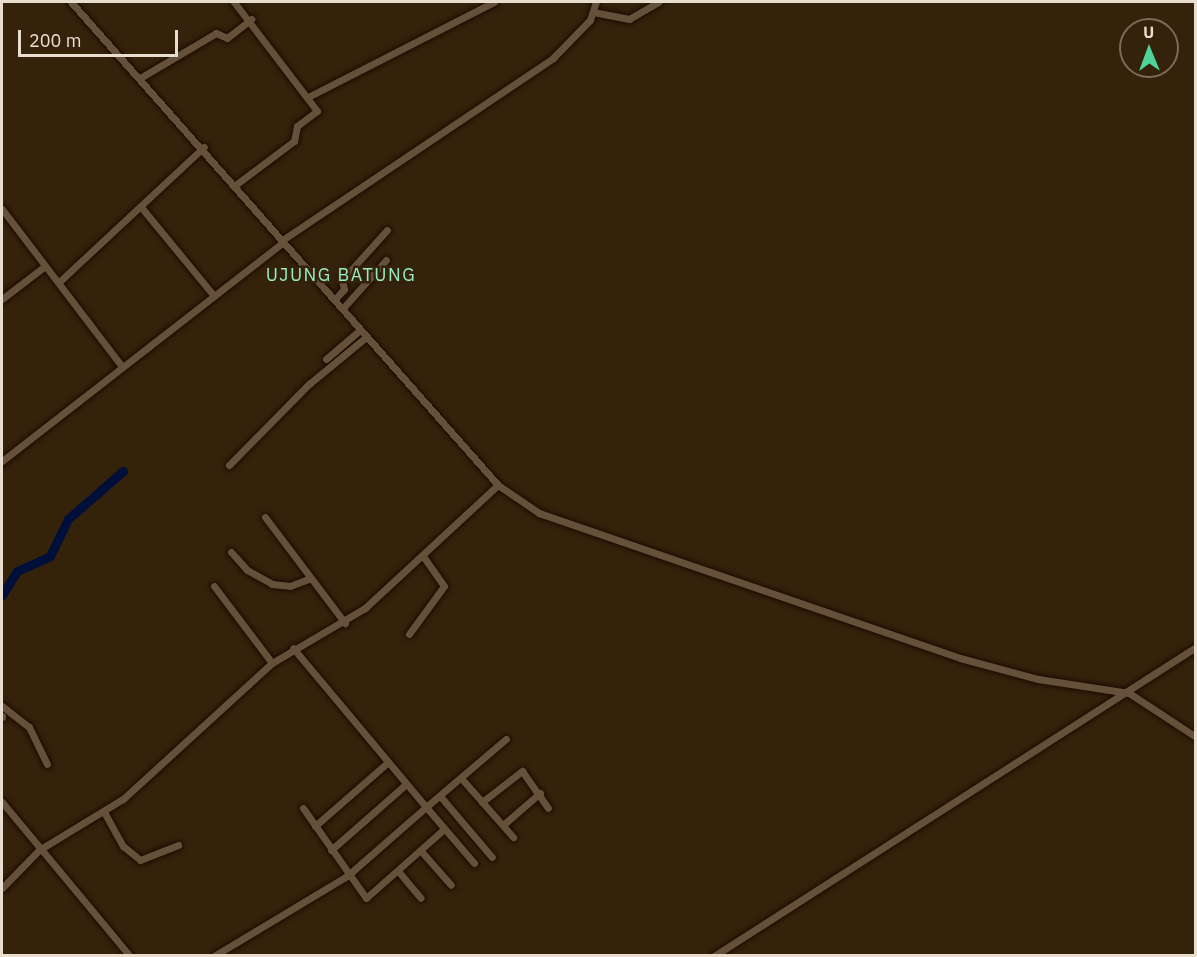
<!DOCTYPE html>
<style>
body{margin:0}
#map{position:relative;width:1197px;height:957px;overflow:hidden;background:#34220b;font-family:"IBM Plex Sans",sans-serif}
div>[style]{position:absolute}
.river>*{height:9px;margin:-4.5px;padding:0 4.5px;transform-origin:4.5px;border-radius:4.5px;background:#000f39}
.roads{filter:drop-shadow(0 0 2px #1b0b00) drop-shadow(0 0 2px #1b0b00)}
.minor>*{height:7px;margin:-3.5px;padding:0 3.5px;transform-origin:3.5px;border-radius:3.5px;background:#655139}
span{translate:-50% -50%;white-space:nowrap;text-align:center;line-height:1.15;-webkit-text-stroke:5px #34220b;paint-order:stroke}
.quarter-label{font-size:18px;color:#98eac0;letter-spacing:1.5px}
.frame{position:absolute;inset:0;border:3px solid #e9ddcf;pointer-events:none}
.north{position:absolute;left:1119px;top:18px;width:60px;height:60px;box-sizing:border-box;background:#34220b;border:2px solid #7c6d59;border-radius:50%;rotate:359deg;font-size:16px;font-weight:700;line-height:24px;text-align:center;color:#e9ddcf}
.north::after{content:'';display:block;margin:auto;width:21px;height:27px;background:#4fd399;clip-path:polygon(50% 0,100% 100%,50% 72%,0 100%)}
.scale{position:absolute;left:18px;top:30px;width:160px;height:27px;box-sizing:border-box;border:3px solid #e9ddcf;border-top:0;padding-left:8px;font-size:18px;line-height:21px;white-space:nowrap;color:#e9ddcf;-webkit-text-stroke:4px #34220b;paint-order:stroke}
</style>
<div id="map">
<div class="river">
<i style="left:2px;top:595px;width:28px;rotate:-58deg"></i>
<i style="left:17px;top:571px;width:36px;rotate:-24deg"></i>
<i style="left:50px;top:556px;width:41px;rotate:-64.1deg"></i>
<i style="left:68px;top:519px;width:73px;rotate:-41.1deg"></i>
</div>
<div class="roads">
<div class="minor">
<i style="left:234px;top:2px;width:137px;rotate:52.7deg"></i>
<i style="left:317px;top:111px;width:25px;rotate:143deg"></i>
<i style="left:297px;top:126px;width:15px;rotate:101deg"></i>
<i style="left:294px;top:141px;width:75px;rotate:143.1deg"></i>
<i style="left:593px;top:12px;width:37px;rotate:11deg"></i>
<i style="left:629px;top:19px;width:34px;rotate:-30deg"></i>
<i style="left:140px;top:78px;width:88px;rotate:-30.6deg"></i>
<i style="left:216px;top:33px;width:12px;rotate:24deg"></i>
<i style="left:227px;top:38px;width:31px;rotate:-38deg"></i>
<i style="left:308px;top:97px;width:209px;rotate:-27.1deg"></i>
<i style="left:141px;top:207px;width:115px;rotate:50.6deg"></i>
<i style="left:2px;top:209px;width:195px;rotate:52.7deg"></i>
<i style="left:281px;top:241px;width:328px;rotate:-33.9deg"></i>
<i style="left:553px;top:58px;width:53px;rotate:-45.8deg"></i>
<i style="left:590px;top:20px;width:19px;rotate:-72deg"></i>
<i style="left:59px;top:282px;width:198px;rotate:-43deg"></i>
<i style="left:336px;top:298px;width:12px;rotate:-48deg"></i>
<i style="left:344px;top:289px;width:9px;rotate:-103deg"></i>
<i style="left:342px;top:280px;width:67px;rotate:-48deg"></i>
<i style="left:2px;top:299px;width:54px;rotate:-37.5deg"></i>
<i style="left:344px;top:307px;width:63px;rotate:-48.2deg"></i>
<i style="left:326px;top:359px;width:45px;rotate:-40.5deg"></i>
<i style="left:2px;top:461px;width:355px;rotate:-37.9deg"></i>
<i style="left:229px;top:465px;width:114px;rotate:-45.4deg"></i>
<i style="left:309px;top:384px;width:74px;rotate:-39.5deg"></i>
<i style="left:498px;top:485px;width:50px;rotate:34.3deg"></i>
<i style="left:539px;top:513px;width:445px;rotate:19deg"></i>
<i style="left:960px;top:658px;width:81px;rotate:15.1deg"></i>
<i style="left:1038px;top:679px;width:92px;rotate:8.7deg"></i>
<i style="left:1129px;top:693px;width:80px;rotate:33.3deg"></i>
<i style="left:265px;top:517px;width:133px;rotate:53deg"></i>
<i style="left:231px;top:552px;width:24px;rotate:48deg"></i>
<i style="left:247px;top:570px;width:29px;rotate:29deg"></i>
<i style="left:272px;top:584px;width:18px;rotate:6deg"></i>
<i style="left:290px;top:586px;width:22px;rotate:-21deg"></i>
<i style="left:214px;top:586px;width:96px;rotate:53deg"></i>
<i style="left:409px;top:634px;width:59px;rotate:-53.9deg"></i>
<i style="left:444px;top:586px;width:37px;rotate:-125deg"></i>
<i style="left:2px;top:706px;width:34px;rotate:38deg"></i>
<i style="left:29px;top:727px;width:41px;rotate:64.1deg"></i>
<i style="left:2px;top:716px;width:1px;rotate:90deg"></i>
<i style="left:461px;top:778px;width:79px;rotate:48.6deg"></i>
<i style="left:440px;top:796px;width:80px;rotate:49.6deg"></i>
<i style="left:2px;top:802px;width:200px;rotate:50.3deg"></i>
<i style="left:482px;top:802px;width:51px;rotate:-37.8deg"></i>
<i style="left:522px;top:771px;width:45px;rotate:54.9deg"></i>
<i style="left:303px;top:808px;width:110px;rotate:55deg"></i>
<i style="left:366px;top:898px;width:104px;rotate:-41.5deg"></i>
<i style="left:104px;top:812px;width:39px;rotate:61deg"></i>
<i style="left:123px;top:846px;width:22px;rotate:39deg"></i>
<i style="left:140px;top:860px;width:41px;rotate:-21.5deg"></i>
<i style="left:503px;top:825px;width:49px;rotate:-40.9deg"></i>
<i style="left:315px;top:826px;width:97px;rotate:-41.2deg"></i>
<i style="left:331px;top:850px;width:100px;rotate:-41.3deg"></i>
<i style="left:421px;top:851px;width:45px;rotate:48.6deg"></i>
<i style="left:474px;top:863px;width:74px;rotate:-130.6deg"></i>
<i style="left:426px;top:807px;width:105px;rotate:-40.4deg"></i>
<i style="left:398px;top:871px;width:35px;rotate:50deg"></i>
<i style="left:2px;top:888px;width:53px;rotate:-45.8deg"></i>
<i style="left:39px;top:850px;width:98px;rotate:-31.3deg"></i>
<i style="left:123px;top:799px;width:202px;rotate:-42.4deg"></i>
<i style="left:272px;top:663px;width:108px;rotate:-30.6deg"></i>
<i style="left:365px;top:608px;width:181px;rotate:-42.8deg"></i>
<i style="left:498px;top:485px;width:645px;rotate:-131.48deg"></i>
<i style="left:214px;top:956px;width:155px;rotate:-31deg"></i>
<i style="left:347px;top:876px;width:105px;rotate:-41.1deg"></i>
<i style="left:426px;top:807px;width:207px;rotate:-129.9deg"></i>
<i style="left:714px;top:956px;width:573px;rotate:-32.66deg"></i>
</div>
</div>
<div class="quarter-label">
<span style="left:341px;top:275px">UJUNG BATUNG</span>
</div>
<div class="frame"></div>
<div class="north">U</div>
<div class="scale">200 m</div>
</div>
